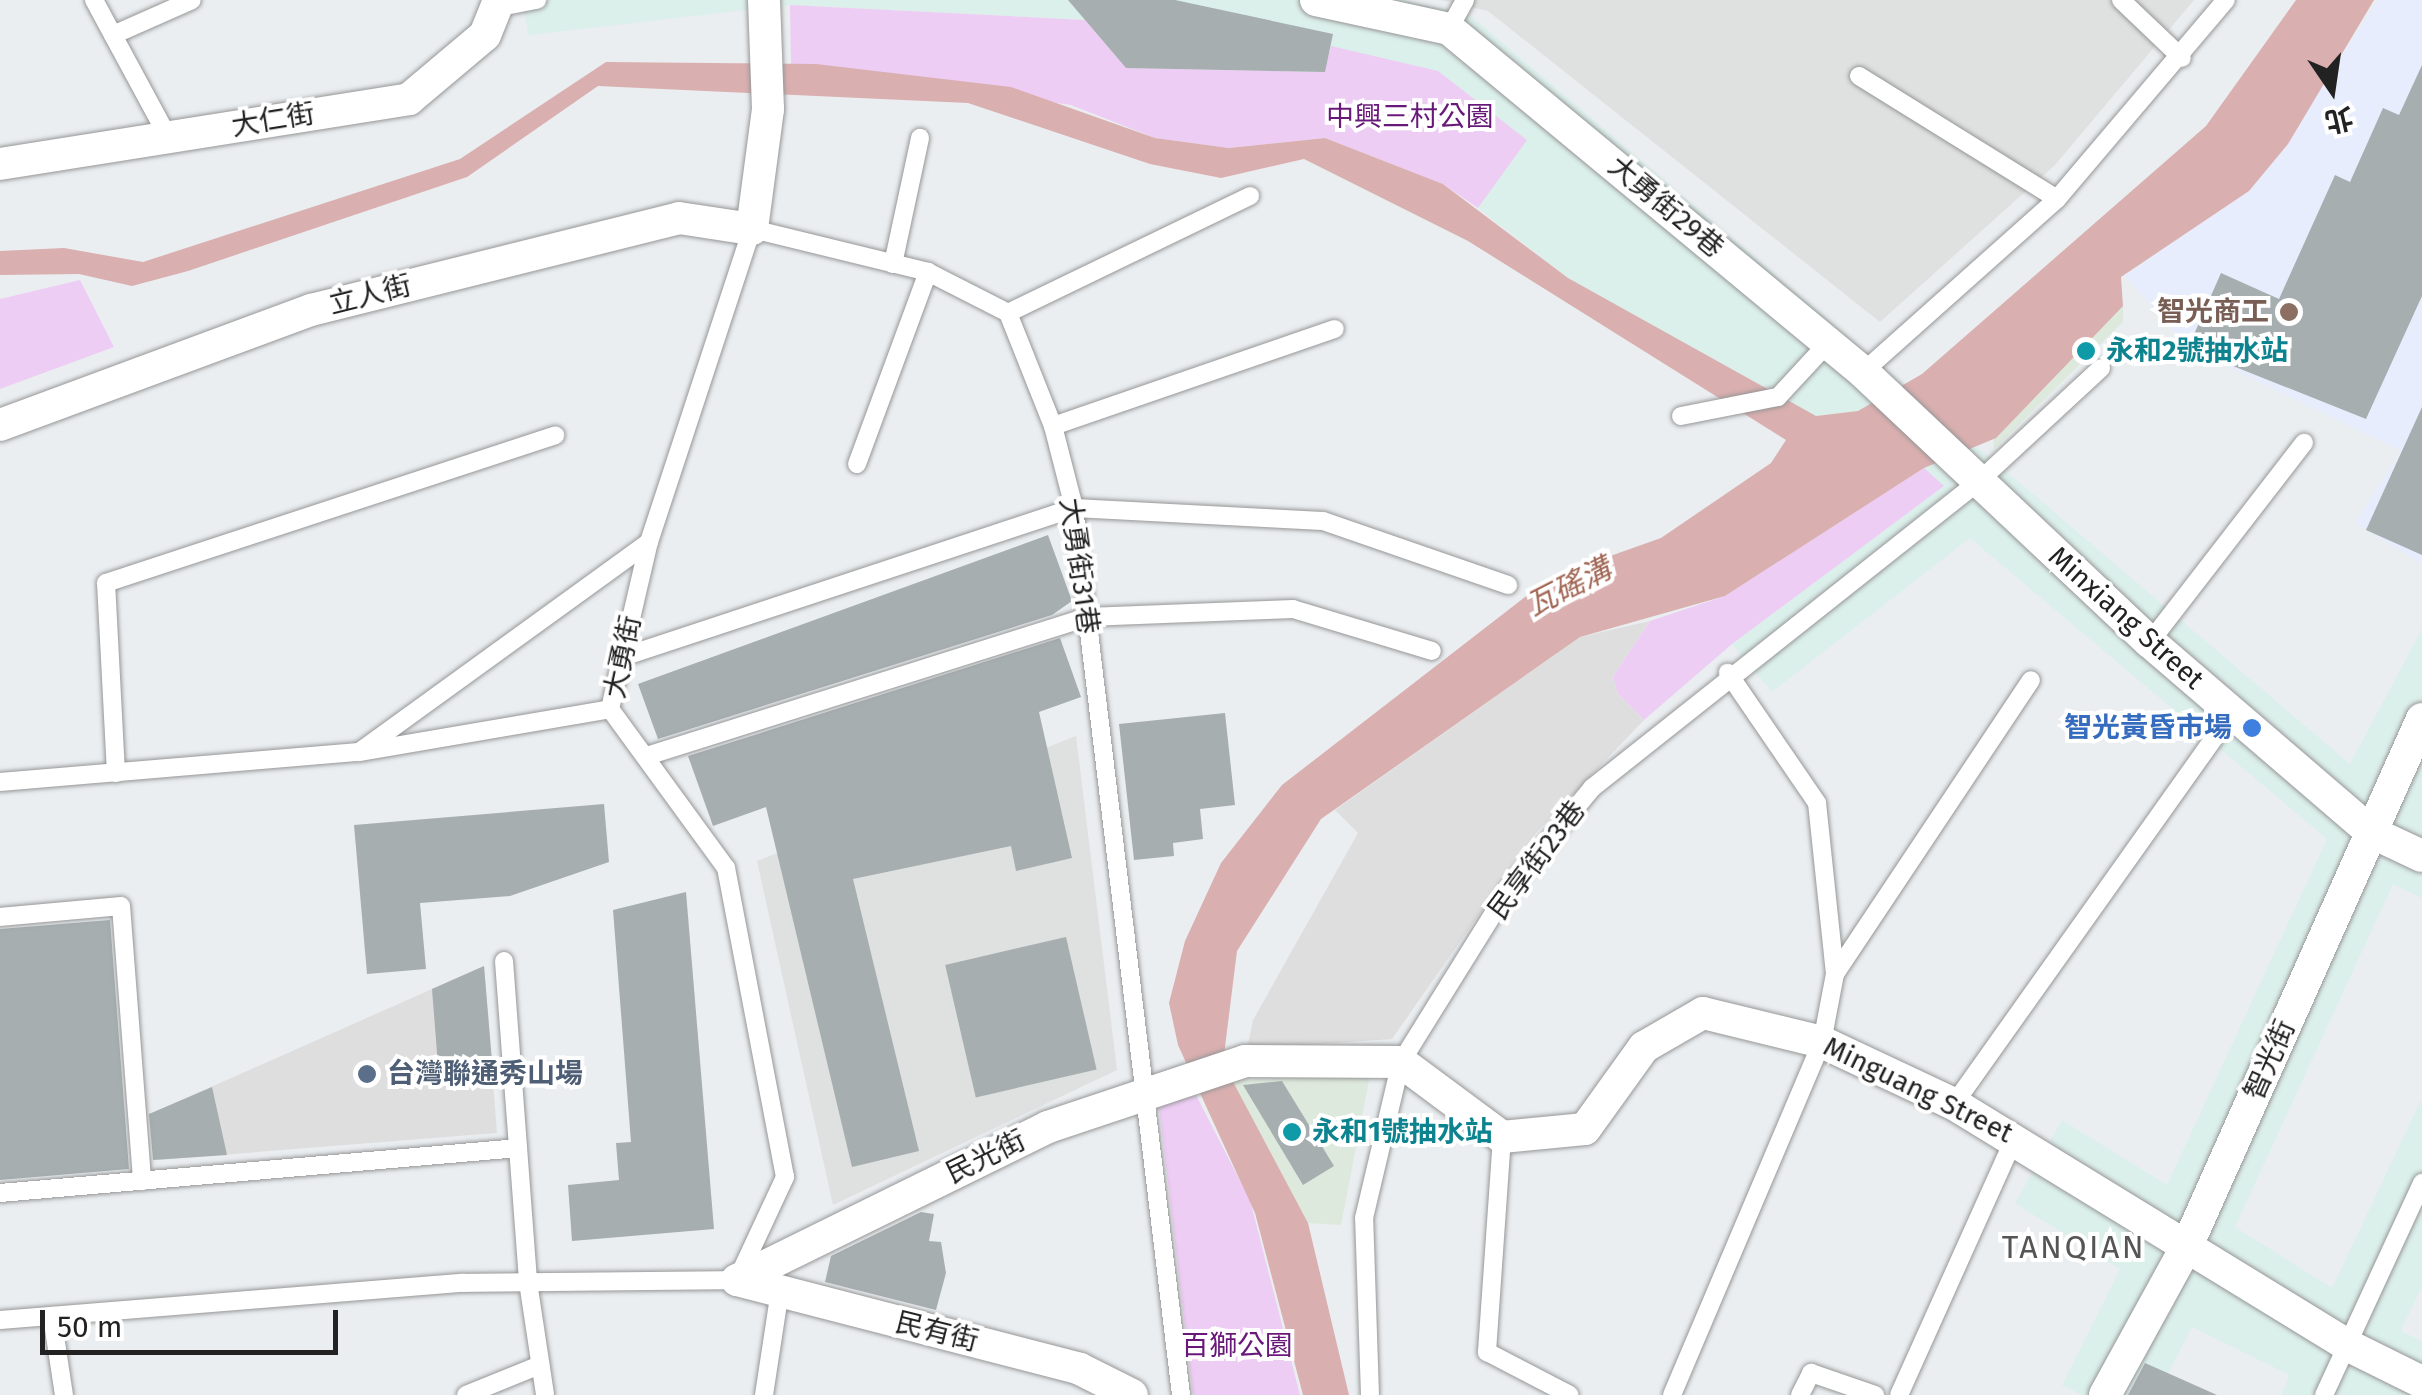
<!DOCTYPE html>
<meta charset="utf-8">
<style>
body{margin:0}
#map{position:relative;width:2422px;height:1395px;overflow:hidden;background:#eaeef1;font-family:"Fira Sans","Noto Sans TC",sans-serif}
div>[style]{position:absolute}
.residential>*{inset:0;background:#dfe0e0}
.commercial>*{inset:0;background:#dbefeb}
.industrial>*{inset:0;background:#dde9dd}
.education>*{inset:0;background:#e7edfc}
.park>*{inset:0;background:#eecdf5}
.parking>*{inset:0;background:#dedede}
.water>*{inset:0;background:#daafb0}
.building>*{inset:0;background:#a6aeaf;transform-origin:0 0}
.roads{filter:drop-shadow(0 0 2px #969696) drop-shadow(0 0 2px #969696)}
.service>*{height:18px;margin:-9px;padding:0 9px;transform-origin:9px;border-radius:9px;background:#fff}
.minor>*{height:32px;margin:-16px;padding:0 16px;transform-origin:16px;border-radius:16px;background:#fff}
.dots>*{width:28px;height:28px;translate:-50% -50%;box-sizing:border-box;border:5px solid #fff;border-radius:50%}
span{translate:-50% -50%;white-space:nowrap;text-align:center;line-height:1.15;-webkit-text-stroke:8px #fff;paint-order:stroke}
.park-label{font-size:28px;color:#681878}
.street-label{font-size:28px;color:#222}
.education-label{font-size:28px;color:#785e54;font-weight:700}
.right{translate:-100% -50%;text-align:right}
.culture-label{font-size:28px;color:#0d838f;font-weight:700}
.left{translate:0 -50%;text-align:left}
.shop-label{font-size:28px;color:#366cbe;font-weight:700}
.service-label{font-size:28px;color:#4e5e75;font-weight:700}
.water-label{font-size:30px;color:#a16654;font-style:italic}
.quarter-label{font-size:32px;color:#555;letter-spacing:2.5px}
.north{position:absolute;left:2282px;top:40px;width:100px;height:100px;-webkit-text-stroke:8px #fff;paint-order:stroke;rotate:167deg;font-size:28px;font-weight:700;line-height:40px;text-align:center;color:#222}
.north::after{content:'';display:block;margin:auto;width:35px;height:45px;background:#222;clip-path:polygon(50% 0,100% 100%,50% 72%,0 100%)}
.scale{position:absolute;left:40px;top:1310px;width:298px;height:45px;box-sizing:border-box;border:5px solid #222;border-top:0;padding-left:12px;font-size:30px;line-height:35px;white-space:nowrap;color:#222;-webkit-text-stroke:8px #fff;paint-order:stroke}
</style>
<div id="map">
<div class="residential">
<i style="clip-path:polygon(1441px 0,2194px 0,2055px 165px,1880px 322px,1488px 11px)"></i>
<i style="clip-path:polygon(1076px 736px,1117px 1070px,833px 1205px,757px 861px)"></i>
</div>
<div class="commercial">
<i style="clip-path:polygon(523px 0,1403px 0,1470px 15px,2350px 764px,2422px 629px,2422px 898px,2393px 884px,2235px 1227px,2332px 1288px,2422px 1098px,2422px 1286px,2401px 1331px,2422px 1341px,2422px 1395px,2281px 1395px,2290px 1375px,2192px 1327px,2157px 1395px,2082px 1395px,2062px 1385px,2120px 1269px,2015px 1203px,2062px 1120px,2167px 1185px,2327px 839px,1970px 538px,1772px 692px,1732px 644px,1943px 487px,1858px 411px,1816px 416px,1713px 363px,1568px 278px,1478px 208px,1526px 140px,1330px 47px,1325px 72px,1126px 68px,1085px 20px,790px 5px,528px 35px)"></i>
</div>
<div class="industrial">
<i style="clip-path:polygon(2123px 306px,2123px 322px,1994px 449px,1993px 433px)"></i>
<i style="clip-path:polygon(1370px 1075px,1341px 1225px,1308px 1223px,1230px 1080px)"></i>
</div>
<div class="education">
<i style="clip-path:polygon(2378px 0,2422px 0,2422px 564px,2355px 523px,2401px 451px,2188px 347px,2125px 276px,2260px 179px)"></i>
</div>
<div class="park">
<i style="clip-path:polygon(790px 5px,1085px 20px,1126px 68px,1324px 72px,1331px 46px,1438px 71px,1527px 140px,1478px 208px,1443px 184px,1325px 138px,1229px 148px,1155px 138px,1071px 105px,791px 64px)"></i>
<i style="clip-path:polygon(80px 280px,114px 347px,0 389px,0 299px)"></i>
<i style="clip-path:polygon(1924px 468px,1944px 486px,1732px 644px,1644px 720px,1617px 693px,1613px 676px,1650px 621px,1725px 596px)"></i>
<i style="clip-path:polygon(1196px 1095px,1250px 1200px,1300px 1395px,1193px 1395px,1159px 1107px)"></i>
</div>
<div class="parking">
<i style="clip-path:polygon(1650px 621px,1613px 676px,1617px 693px,1644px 720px,1536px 833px,1392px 1039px,1247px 1049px,1253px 1020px,1358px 833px,1335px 810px,1580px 637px)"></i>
<i style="clip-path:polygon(484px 966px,497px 1133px,158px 1160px,148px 1115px)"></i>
</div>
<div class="water">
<i style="clip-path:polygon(2296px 0,2374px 0,2288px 144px,2249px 191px,2121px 277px,2123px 306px,1996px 438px,1924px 468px,1725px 596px,1580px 637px,1321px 819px,1237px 951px,1223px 1063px,1308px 1223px,1349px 1395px,1303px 1395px,1255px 1213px,1178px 1045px,1169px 1003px,1185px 941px,1221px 863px,1282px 785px,1551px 577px,1661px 538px,1771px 463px,1786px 440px,1468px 241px,1304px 159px,1221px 178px,1150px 164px,968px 103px,598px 86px,467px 177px,188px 271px,132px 286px,79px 274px,0 275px,0 251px,64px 248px,143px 262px,460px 159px,606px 62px,816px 64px,1011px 87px,1155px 138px,1229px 148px,1325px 138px,1443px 184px,1568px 278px,1816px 416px,1858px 411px,1922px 374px,2206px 126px)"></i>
</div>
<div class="building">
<i style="clip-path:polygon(1068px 0,1175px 0,1333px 34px,1325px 72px,1126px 68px)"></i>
<i style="clip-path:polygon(2422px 65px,2422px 296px,2366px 419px,2188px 348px,2221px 273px,2279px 299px,2335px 175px,2350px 182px,2383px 108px,2399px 115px)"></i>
<i style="clip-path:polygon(2422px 407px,2422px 555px,2366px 530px)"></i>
<i style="clip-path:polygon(1048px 535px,1072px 601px,1052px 615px,658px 739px,638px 684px)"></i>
<i style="clip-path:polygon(1060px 638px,1081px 697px,1039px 712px,1072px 858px,1016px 871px,1011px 846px,853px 879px,919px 1151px,852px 1167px,766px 807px,713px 826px,688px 756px)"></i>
<i style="clip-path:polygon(1225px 713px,1235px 805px,1200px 809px,1203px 839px,1173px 843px,1174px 856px,1134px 860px,1119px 724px)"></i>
<i style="clip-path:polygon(604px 804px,609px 862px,510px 896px,420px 903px,426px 969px,367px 974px,354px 825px)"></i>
<i style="clip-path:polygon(686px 892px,714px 1229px,572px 1241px,568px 1185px,619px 1180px,616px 1143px,631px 1142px,613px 910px)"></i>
<i style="clip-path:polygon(110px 920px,129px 1169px,0 1180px,0 929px)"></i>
<i style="left:1066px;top:937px;width:136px;height:124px;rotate:77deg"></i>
<i style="clip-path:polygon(484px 966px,492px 1061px,438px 1065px,432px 989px)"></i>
<i style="clip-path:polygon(1282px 1081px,1334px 1166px,1303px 1185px,1243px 1085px)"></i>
<i style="clip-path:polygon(212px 1087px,227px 1155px,153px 1160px,149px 1114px)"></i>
<i style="clip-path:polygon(921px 1212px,934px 1214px,929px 1241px,941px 1242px,946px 1273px,936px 1310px,825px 1282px,831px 1256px)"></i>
<i style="clip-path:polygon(2145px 1363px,2217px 1395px,2128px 1395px)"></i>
</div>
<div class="roads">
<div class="service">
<i style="left:94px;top:0;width:156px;rotate:61.6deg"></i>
<i style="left:2121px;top:0;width:84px;rotate:43.6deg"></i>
<i style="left:500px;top:7px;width:38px;rotate:-11deg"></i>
<i style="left:1449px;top:29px;width:33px;rotate:-61deg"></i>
<i style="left:113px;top:35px;width:86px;rotate:-23.9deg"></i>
<i style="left:1859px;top:76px;width:233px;rotate:31.8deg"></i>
<i style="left:893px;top:264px;width:129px;rotate:-77.9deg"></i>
<i style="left:1008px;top:313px;width:269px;rotate:-25.8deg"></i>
<i style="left:1863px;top:372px;width:260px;rotate:-41.7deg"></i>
<i style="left:2057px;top:199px;width:261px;rotate:-49.7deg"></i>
<i style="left:1681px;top:416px;width:99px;rotate:-11.1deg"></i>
<i style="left:1778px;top:397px;width:72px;rotate:-47.2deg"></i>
<i style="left:1053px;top:426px;width:298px;rotate:-19deg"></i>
<i style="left:857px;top:464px;width:205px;rotate:-69.7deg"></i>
<i style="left:2150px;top:642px;width:252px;rotate:-52.3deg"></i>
<i style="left:620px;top:658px;width:478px;rotate:-18.3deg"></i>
<i style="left:1074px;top:508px;width:249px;rotate:3deg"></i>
<i style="left:1323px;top:521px;width:196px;rotate:19.1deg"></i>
<i style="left:610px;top:709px;width:171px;rotate:-76.9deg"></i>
<i style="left:649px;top:542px;width:330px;rotate:-71.8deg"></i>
<i style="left:752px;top:229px;width:181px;rotate:13.7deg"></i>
<i style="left:928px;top:272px;width:90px;rotate:27.1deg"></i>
<i style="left:1008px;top:313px;width:122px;rotate:68.3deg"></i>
<i style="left:1053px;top:426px;width:85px;rotate:75.6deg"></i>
<i style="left:1074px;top:508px;width:893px;rotate:83.12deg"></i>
<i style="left:362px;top:750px;width:354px;rotate:-35.9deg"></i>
<i style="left:647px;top:756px;width:461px;rotate:-17.5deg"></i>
<i style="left:1087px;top:617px;width:206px;rotate:-2.2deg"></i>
<i style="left:1293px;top:609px;width:145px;rotate:16.8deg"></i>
<i style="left:116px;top:773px;width:190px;rotate:-93deg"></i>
<i style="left:106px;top:583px;width:473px;rotate:-18.2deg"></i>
<i style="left:0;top:782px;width:360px;rotate:-4.8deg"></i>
<i style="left:359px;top:752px;width:255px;rotate:-9.7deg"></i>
<i style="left:0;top:917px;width:121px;rotate:-5.2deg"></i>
<i style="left:121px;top:906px;width:276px;rotate:85.6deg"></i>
<i style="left:504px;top:961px;width:322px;rotate:85.7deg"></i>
<i style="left:528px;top:1282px;width:114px;rotate:81.4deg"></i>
<i style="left:1835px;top:974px;width:353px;rotate:-56.3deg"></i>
<i style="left:1954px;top:1104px;width:480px;rotate:-54.6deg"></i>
<i style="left:1502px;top:1137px;width:216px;rotate:94deg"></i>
<i style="left:1487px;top:1352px;width:93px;rotate:27.4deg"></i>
<i style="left:0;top:1193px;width:520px;rotate:-4.96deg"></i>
<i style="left:52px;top:1316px;width:80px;rotate:81.4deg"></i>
<i style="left:0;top:1320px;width:464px;rotate:-4.6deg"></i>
<i style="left:463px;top:1283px;width:274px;rotate:-0.6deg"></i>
<i style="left:737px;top:1280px;width:114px;rotate:-65deg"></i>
<i style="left:785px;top:1177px;width:315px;rotate:-100.8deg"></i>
<i style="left:726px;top:868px;width:197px;rotate:-126.1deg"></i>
<i style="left:466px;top:1395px;width:80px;rotate:-22.1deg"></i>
<i style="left:764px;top:1395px;width:105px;rotate:-81.3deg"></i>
<i style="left:1370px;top:1395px;width:177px;rotate:-91.9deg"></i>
<i style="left:1364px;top:1218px;width:160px;rotate:-76.7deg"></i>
<i style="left:1401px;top:1062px;width:203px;rotate:-58.1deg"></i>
<i style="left:1508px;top:890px;width:132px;rotate:-50.5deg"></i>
<i style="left:1592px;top:788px;width:491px;rotate:-38.4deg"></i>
<i style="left:1977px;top:483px;width:169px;rotate:-42.8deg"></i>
<i style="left:1672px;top:1395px;width:384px;rotate:-67deg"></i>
<i style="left:1822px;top:1042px;width:69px;rotate:-79.2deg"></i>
<i style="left:1835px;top:974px;width:172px;rotate:-96deg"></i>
<i style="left:1817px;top:803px;width:158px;rotate:-124.4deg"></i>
<i style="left:1800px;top:1395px;width:25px;rotate:-63deg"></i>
<i style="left:1811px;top:1373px;width:68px;rotate:19deg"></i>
<i style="left:1899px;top:1395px;width:283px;rotate:-65.8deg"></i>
<i style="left:2324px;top:1395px;width:234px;rotate:-65.2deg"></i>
</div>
<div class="minor">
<i style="left:1316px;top:0;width:136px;rotate:12.3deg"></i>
<i style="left:1449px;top:29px;width:538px;rotate:39.64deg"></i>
<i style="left:1863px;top:372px;width:394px;rotate:43.3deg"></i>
<i style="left:2150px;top:642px;width:291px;rotate:40.7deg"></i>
<i style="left:2371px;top:832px;width:56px;rotate:25.2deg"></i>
<i style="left:0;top:164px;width:414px;rotate:-9deg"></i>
<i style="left:409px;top:99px;width:99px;rotate:-40.1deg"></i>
<i style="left:485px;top:35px;width:38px;rotate:-68deg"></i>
<i style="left:0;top:425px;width:332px;rotate:-20.3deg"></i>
<i style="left:311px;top:310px;width:379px;rotate:-14deg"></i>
<i style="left:679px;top:218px;width:74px;rotate:8.6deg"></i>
<i style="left:752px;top:229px;width:121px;rotate:-82.4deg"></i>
<i style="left:768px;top:109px;width:109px;rotate:-92.1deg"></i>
<i style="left:737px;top:1280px;width:347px;rotate:-26.2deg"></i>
<i style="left:1048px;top:1127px;width:208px;rotate:-18.5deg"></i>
<i style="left:1245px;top:1061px;width:156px;rotate:0.4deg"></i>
<i style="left:1401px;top:1062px;width:126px;rotate:36.6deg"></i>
<i style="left:1502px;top:1137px;width:83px;rotate:-5.5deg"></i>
<i style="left:1585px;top:1129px;width:101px;rotate:-54.3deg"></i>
<i style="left:1644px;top:1047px;width:68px;rotate:-30deg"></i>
<i style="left:1703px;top:1013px;width:122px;rotate:13.7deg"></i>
<i style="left:1822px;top:1042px;width:146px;rotate:25.2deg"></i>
<i style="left:1954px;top:1104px;width:461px;rotate:31.5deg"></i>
<i style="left:2347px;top:1345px;width:84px;rotate:26.3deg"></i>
<i style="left:737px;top:1280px;width:354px;rotate:14.5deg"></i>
<i style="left:1080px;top:1369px;width:58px;rotate:26.6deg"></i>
<i style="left:2105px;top:1395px;width:170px;rotate:-61.2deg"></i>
<i style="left:2187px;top:1246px;width:577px;rotate:-65.97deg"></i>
</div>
</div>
<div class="dots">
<i style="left:2289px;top:312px;background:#8d6e63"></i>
<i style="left:2086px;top:351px;background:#0f9aa8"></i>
<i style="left:2252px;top:728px;background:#3f7fe0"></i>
<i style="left:367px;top:1074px;background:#5c6f8a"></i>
<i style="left:1292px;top:1132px;background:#0f9aa8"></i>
</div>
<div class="park-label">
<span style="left:1410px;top:117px">中興三村公園</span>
<span style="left:1237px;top:1346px">百獅公園</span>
</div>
<div class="street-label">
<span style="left:273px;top:120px;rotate:-9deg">大仁街</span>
<span style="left:1666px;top:207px;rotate:40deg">大勇街29巷</span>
<span style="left:370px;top:295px;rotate:-14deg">立人街</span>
<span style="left:1079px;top:566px;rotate:82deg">大勇街31巷</span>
<span style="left:2126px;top:618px;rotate:42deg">Minxiang Street</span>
<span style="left:623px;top:657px;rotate:-78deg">大勇街</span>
<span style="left:1537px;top:860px;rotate:-53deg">民享街23巷</span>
<span style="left:2270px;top:1060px;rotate:-66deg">智光街</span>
<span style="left:1918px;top:1090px;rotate:26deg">Minguang Street</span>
<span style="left:986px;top:1157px;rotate:-26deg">民光街</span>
<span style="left:937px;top:1332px;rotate:14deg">民有街</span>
</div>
<div class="education-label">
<span class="right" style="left:2269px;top:312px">智光商工</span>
</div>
<div class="culture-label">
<span class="left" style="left:2106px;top:351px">永和2號抽水站</span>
<span class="left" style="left:1312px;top:1132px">永和1號抽水站</span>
</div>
<div class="shop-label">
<span class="right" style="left:2232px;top:728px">智光黃昏市場</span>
</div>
<div class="service-label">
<span class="left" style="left:387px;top:1074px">台灣聯通秀山場</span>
</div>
<div class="water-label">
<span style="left:1569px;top:587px;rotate:-27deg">瓦磘溝</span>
</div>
<div class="quarter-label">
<span style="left:2074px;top:1247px">TANQIAN</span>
</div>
<div class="north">北</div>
<div class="scale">50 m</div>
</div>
